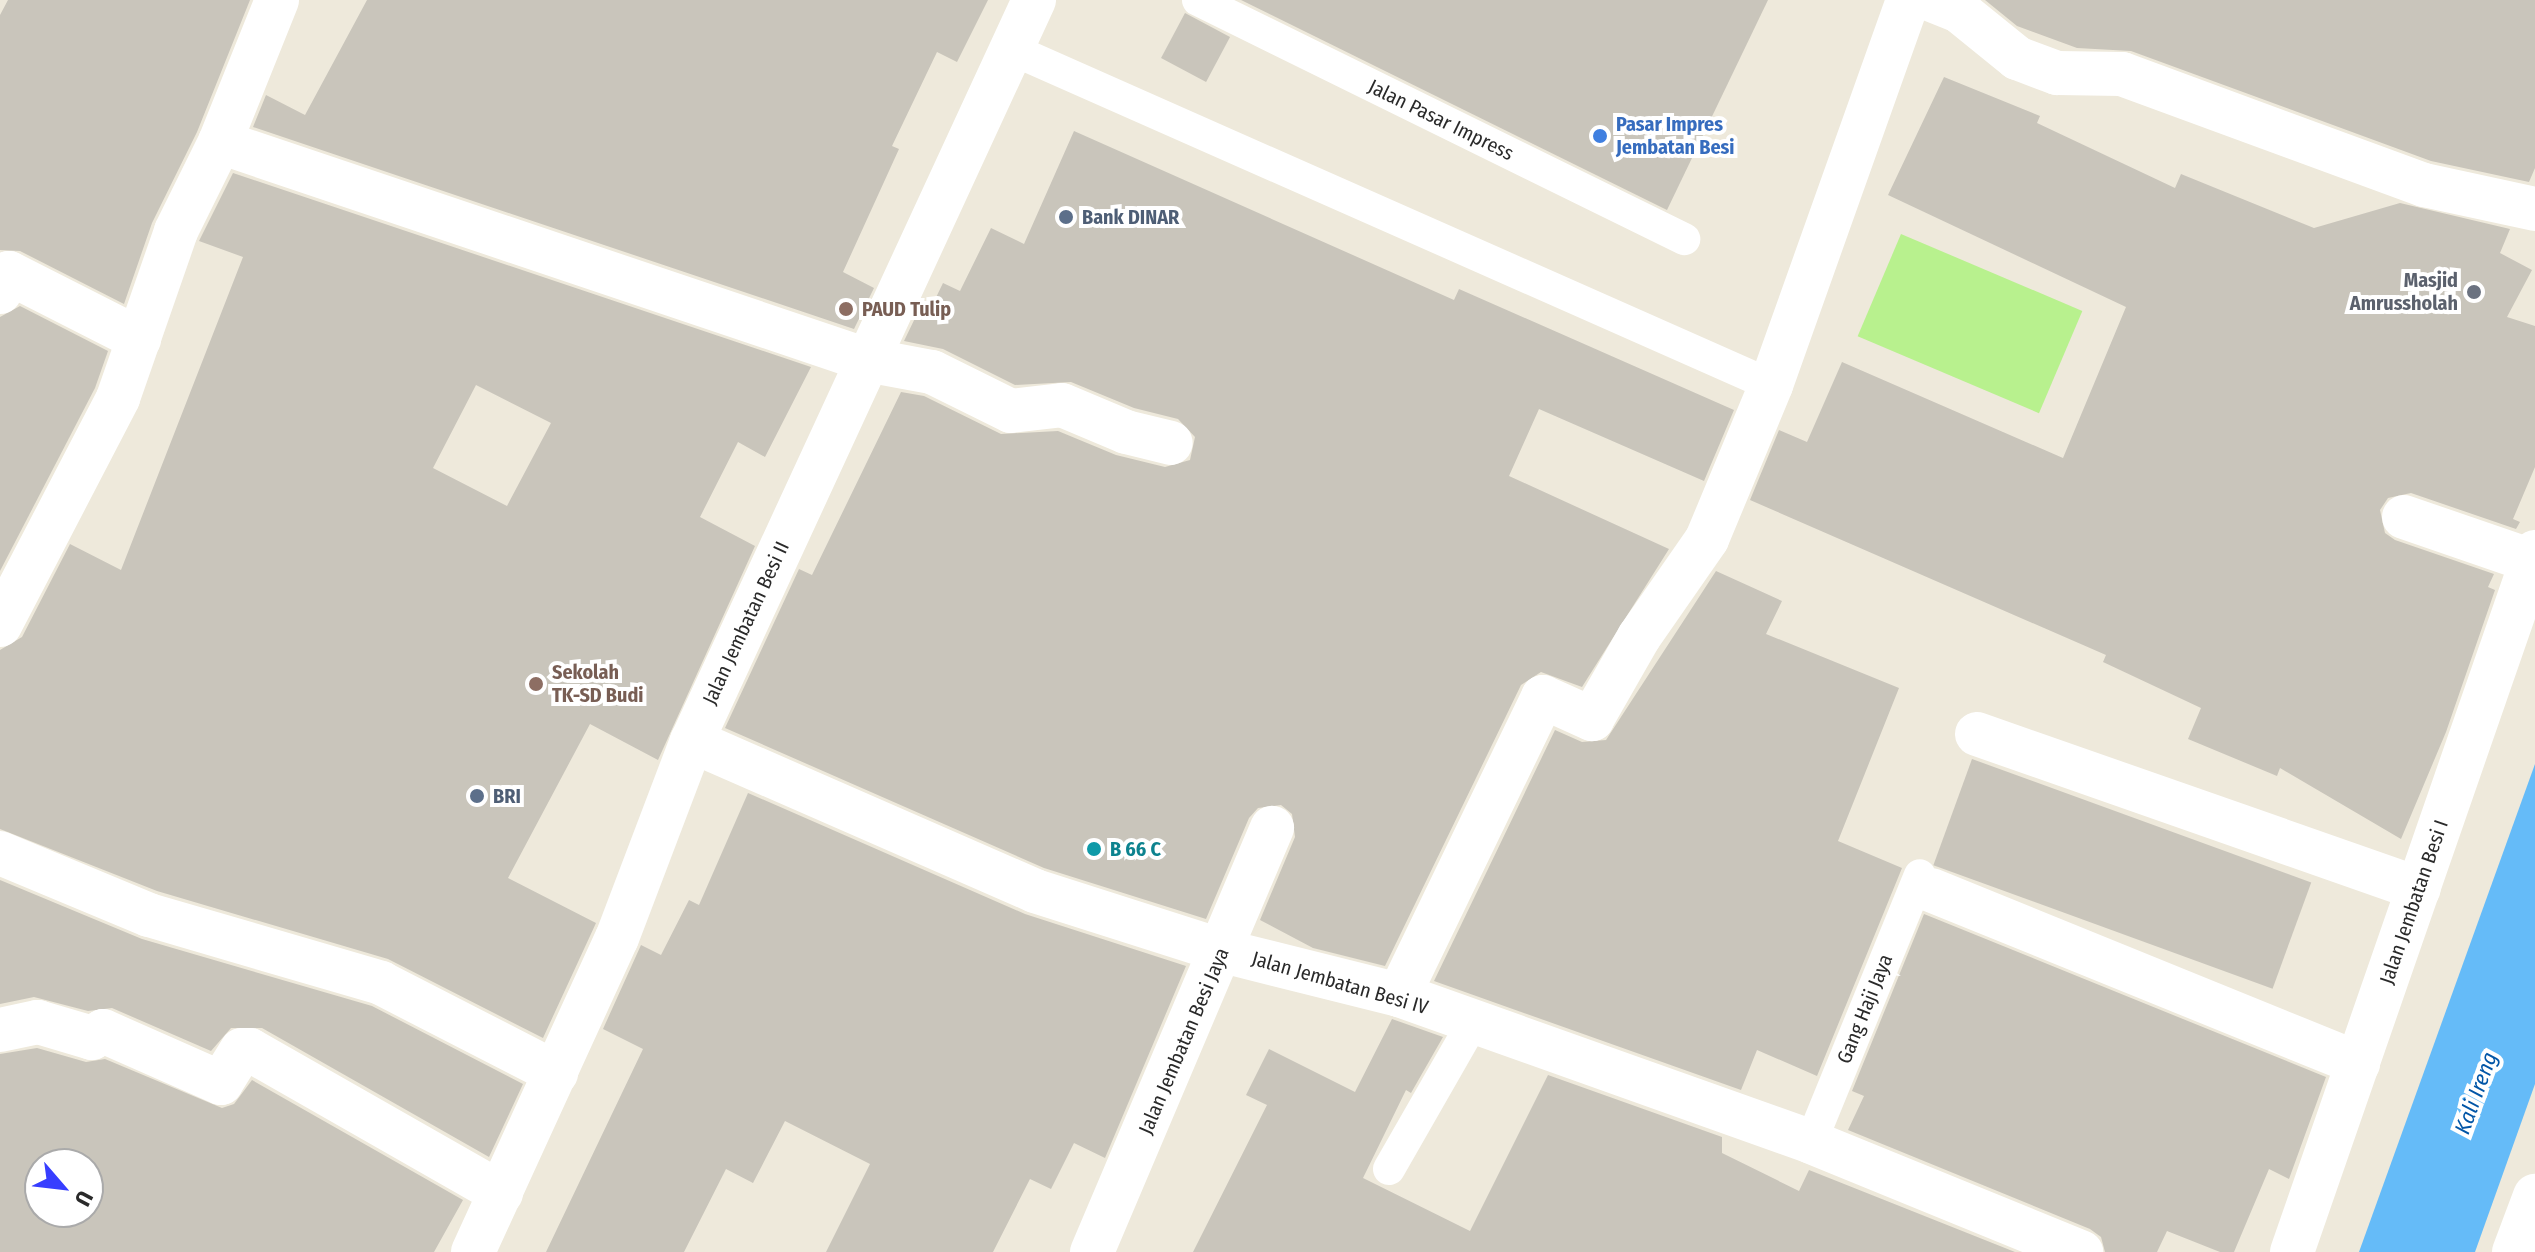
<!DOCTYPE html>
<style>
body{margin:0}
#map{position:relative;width:2535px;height:1252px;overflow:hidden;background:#eee9db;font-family:"Fira Sans Condensed",sans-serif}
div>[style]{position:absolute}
.pitch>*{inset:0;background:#b8f18e;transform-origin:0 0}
.water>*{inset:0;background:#65bbf8}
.building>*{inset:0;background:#c9c5bb;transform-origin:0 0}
.service>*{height:32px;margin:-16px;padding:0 16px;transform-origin:16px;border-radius:16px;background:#fff}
.minor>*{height:44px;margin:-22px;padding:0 22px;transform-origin:22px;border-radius:22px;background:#fff}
.tertiary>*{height:44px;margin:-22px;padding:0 22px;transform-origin:22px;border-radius:22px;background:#fff}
.dots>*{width:22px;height:22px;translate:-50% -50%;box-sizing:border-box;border:4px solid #fff;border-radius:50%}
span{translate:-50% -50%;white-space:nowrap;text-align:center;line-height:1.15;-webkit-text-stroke:8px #fff;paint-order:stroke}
.street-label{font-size:20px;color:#2a2a2a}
.shop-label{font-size:20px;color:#366cbe;font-weight:700}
.left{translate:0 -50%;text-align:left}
.service-label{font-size:20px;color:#4e5e75;font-weight:700}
.worship-label{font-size:20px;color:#5b616d;font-weight:700}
.right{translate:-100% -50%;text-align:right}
.education-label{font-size:20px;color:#785e54;font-weight:700}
.culture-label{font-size:20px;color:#0d838f;font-weight:700}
.water-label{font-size:22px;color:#0256a7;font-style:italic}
.north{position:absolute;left:24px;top:1148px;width:80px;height:80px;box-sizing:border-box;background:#fff;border:2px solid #aaa;border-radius:50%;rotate:118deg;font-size:22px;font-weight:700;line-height:32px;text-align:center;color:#2a2a2a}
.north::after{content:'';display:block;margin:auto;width:28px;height:36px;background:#373eff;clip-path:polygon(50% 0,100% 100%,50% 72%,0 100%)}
</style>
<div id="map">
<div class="pitch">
<i style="left:1901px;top:234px;width:197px;height:111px;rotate:23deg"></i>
</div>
<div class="water">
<i style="clip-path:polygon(2535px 764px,2535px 1084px,2475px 1252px,2359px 1252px)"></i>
</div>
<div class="building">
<i style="clip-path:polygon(8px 0,250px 0,197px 132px,152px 223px,124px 304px,20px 251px,0 250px,0 15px)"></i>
<i style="clip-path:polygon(367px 0,988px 0,957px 62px,937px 52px,892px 146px,899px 149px,843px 272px,874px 288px,854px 329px,253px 127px,266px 95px,305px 115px)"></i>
<i style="clip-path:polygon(1241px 0,1768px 0,1667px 210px)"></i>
<i style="clip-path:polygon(1985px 0,2535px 0,2535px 168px,2529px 182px,2431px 161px,2131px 51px,2077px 48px,2017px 26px)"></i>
<i style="left:1185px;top:13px;width:51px;height:51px;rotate:28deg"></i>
<i style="clip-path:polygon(1944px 77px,2040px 116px,2037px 123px,2175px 188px,2181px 174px,2314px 228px,2400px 203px,2510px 229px,2500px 253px,2532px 270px,2507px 317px,2535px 326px,2535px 467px,2513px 519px,2520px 522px,2516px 529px,2411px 493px,2388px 498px,2380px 510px,2385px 533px,2395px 540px,2494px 574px,2488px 587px,2495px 590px,2446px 732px,2401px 839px,2280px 768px,2277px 776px,2188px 739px,2201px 708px,2103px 662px,2106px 655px,1750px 500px,1779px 430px,1807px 442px,1842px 362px,2063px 458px,2126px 307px,1888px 195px)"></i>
<i style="clip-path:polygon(1074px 131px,1454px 300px,1459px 289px,1734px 410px,1704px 481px,1539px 409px,1509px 476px,1669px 549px,1582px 687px,1541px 672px,1521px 685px,1385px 966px,1313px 948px,1260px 920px,1295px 837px,1292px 814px,1281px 805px,1258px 808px,1249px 818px,1206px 919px,1044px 868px,725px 728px,799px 569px,812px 575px,901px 392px,924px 396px,1001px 434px,1058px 431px,1116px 455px,1165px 467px,1190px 460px,1195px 437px,1178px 419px,1134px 408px,1071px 382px,1015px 385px,943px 349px,904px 341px,918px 312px,927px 316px,943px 283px,960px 291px,991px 228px,1024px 244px)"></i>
<i style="clip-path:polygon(evenodd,233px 173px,811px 367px,765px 457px,738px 442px,700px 517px,755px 546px,658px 760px,590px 724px,508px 878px,596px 923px,543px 1038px,388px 959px,157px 891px,0 829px,0 650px,22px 637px,70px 544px,121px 570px,243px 257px,199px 241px,233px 173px,476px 385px,551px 423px,507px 506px,433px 468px,476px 385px)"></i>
<i style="clip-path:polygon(20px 306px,108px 351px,95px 388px,0 571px,0 317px)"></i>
<i style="clip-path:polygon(1716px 571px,1782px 601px,1766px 634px,1899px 688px,1838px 841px,1902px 868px,1817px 1076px,1757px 1050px,1741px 1090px,1434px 981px,1555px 730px,1582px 742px,1606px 740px)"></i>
<i style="left:1972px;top:759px;width:361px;height:113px;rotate:20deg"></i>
<i style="clip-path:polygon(748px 793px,1025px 914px,1186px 966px,1105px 1158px,1074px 1143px,1051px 1189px,1030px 1179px,993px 1252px,826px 1252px,870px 1164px,785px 1121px,753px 1183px,726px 1169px,684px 1252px,546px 1252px,643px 1049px,603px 1029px,641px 945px,661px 955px,689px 900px,699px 905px)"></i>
<i style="clip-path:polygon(0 880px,142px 939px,372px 1006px,523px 1084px,489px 1157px,262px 1028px,231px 1028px,211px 1051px,112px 1008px,88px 1011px,34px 997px,0 1004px)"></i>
<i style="clip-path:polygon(1924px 914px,2326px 1077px,2289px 1179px,2269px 1169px,2234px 1252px,2220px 1252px,2167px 1231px,2157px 1252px,2105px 1252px,2101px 1237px,2090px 1229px,1848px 1130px,1864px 1096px,1852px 1091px)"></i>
<i style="clip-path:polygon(1392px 1019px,1443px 1037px,1411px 1093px,1406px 1090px,1363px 1178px,1470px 1231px,1548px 1075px,1722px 1137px,1722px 1153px,1799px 1191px,1809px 1170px,2015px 1252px,1193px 1252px,1267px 1105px,1246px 1095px,1269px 1049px,1355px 1092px)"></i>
<i style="clip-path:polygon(evenodd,37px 1048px,86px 1062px,105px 1059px,222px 1108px,234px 1104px,252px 1080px,463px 1200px,434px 1252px,0 1252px,0 1054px,37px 1048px,40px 1164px,88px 1164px,88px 1212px,40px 1212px,40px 1164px)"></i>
</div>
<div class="service">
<i style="left:1198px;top:0;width:542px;rotate:26.19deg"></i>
<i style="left:1011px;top:49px;width:831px;rotate:23.85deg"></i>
<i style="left:1811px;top:1142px;width:288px;rotate:-67.8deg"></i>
<i style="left:1389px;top:1169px;width:167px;rotate:-60.2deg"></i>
</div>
<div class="minor">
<i style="left:1932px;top:0;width:29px;rotate:22deg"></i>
<i style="left:1959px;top:11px;width:75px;rotate:39deg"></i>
<i style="left:2017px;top:58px;width:43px;rotate:20.6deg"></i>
<i style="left:2057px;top:73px;width:65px;rotate:0.9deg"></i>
<i style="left:2122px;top:74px;width:322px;rotate:20.2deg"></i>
<i style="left:2424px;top:185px;width:114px;rotate:12.2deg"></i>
<i style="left:220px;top:142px;width:153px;rotate:-68.1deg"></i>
<i style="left:0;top:292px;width:21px;rotate:-65deg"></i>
<i style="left:9px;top:273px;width:146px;rotate:26.9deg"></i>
<i style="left:2404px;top:517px;width:135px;rotate:19deg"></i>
<i style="left:0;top:625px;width:256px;rotate:-62.5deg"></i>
<i style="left:118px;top:398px;width:177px;rotate:-70.8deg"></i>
<i style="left:176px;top:231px;width:99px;rotate:-63.7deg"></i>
<i style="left:220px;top:142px;width:683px;rotate:18.62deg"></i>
<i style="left:867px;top:360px;width:66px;rotate:10.5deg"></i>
<i style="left:932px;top:372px;width:88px;rotate:26.3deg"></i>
<i style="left:1011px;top:411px;width:51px;rotate:-6.7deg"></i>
<i style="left:1062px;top:405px;width:69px;rotate:22.9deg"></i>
<i style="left:1126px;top:432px;width:46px;rotate:13.7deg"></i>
<i style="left:1977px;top:734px;width:468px;rotate:19.3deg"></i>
<i style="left:692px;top:741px;width:374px;rotate:23.6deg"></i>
<i style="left:1035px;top:891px;width:197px;rotate:17.7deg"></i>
<i style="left:1223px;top:951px;width:181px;rotate:14deg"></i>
<i style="left:1399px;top:995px;width:437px;rotate:19.6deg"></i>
<i style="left:1811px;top:1142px;width:292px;rotate:22.2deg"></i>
<i style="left:0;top:853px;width:161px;rotate:22.6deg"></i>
<i style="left:149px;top:915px;width:242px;rotate:16.3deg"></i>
<i style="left:381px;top:983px;width:197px;rotate:27.2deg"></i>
<i style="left:1931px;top:890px;width:461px;rotate:22.1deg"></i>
<i style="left:1399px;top:995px;width:331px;rotate:-64.2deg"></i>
<i style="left:1543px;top:697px;width:54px;rotate:24.2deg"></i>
<i style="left:1592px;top:719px;width:95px;rotate:-60.2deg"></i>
<i style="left:1639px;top:637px;width:119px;rotate:-55.2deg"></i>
<i style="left:1707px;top:539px;width:167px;rotate:-67.4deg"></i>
<i style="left:1771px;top:385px;width:409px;rotate:-70.4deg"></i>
<i style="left:0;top:1030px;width:39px;rotate:-12deg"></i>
<i style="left:38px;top:1022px;width:56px;rotate:16.5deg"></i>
<i style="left:92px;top:1038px;width:13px;rotate:-32deg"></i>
<i style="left:103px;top:1031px;width:129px;rotate:23.8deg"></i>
<i style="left:221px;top:1083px;width:39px;rotate:-58deg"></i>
<i style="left:242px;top:1050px;width:8px"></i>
<i style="left:250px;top:1050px;width:289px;rotate:29.7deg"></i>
<i style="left:1092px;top:1252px;width:461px;rotate:-67deg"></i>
</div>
<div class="tertiary">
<i style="left:473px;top:1252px;width:345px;rotate:-65.4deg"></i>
<i style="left:617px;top:938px;width:211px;rotate:-69.2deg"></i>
<i style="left:692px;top:741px;width:816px;rotate:-65.22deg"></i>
<i style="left:2292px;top:1252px;width:741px;rotate:-70.86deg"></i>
<i style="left:2514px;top:1252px;width:60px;rotate:-69.4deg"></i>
</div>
<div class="dots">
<i style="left:1600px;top:136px;background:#3f7fe0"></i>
<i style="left:1066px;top:217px;background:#5c6f8a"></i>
<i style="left:2474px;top:292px;background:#6b7280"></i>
<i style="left:846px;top:309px;background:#8d6e63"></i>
<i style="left:536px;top:684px;background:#8d6e63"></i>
<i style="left:477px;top:796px;background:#5c6f8a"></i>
<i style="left:1094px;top:849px;background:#0f9aa8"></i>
</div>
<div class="street-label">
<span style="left:1441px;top:120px;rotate:26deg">Jalan Pasar Impress</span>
<span style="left:746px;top:623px;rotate:-65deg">Jalan Jembatan Besi II</span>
<span style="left:2414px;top:902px;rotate:-71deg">Jalan Jembatan Besi I</span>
<span style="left:1340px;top:983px;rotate:16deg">Jalan Jembatan Besi IV</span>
<span style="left:1865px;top:1009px;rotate:-68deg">Gang Haji Jaya</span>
<span style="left:1184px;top:1041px;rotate:-67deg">Jalan Jembatan Besi Jaya</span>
</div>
<div class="shop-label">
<span class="left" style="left:1616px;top:136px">Pasar Impres<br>Jembatan Besi</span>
</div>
<div class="service-label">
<span class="left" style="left:1082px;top:217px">Bank DINAR</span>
<span class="left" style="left:493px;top:796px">BRI</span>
</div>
<div class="worship-label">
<span class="right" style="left:2458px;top:292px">Masjid<br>Amrussholah</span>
</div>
<div class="education-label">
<span class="left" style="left:862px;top:309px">PAUD Tulip</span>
<span class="left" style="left:552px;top:684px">Sekolah<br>TK-SD Budi</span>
</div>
<div class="culture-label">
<span class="left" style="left:1110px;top:849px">B 66 C</span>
</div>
<div class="water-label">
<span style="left:2476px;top:1093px;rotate:-70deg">Kali Ireng</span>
</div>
<div class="north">U</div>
</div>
